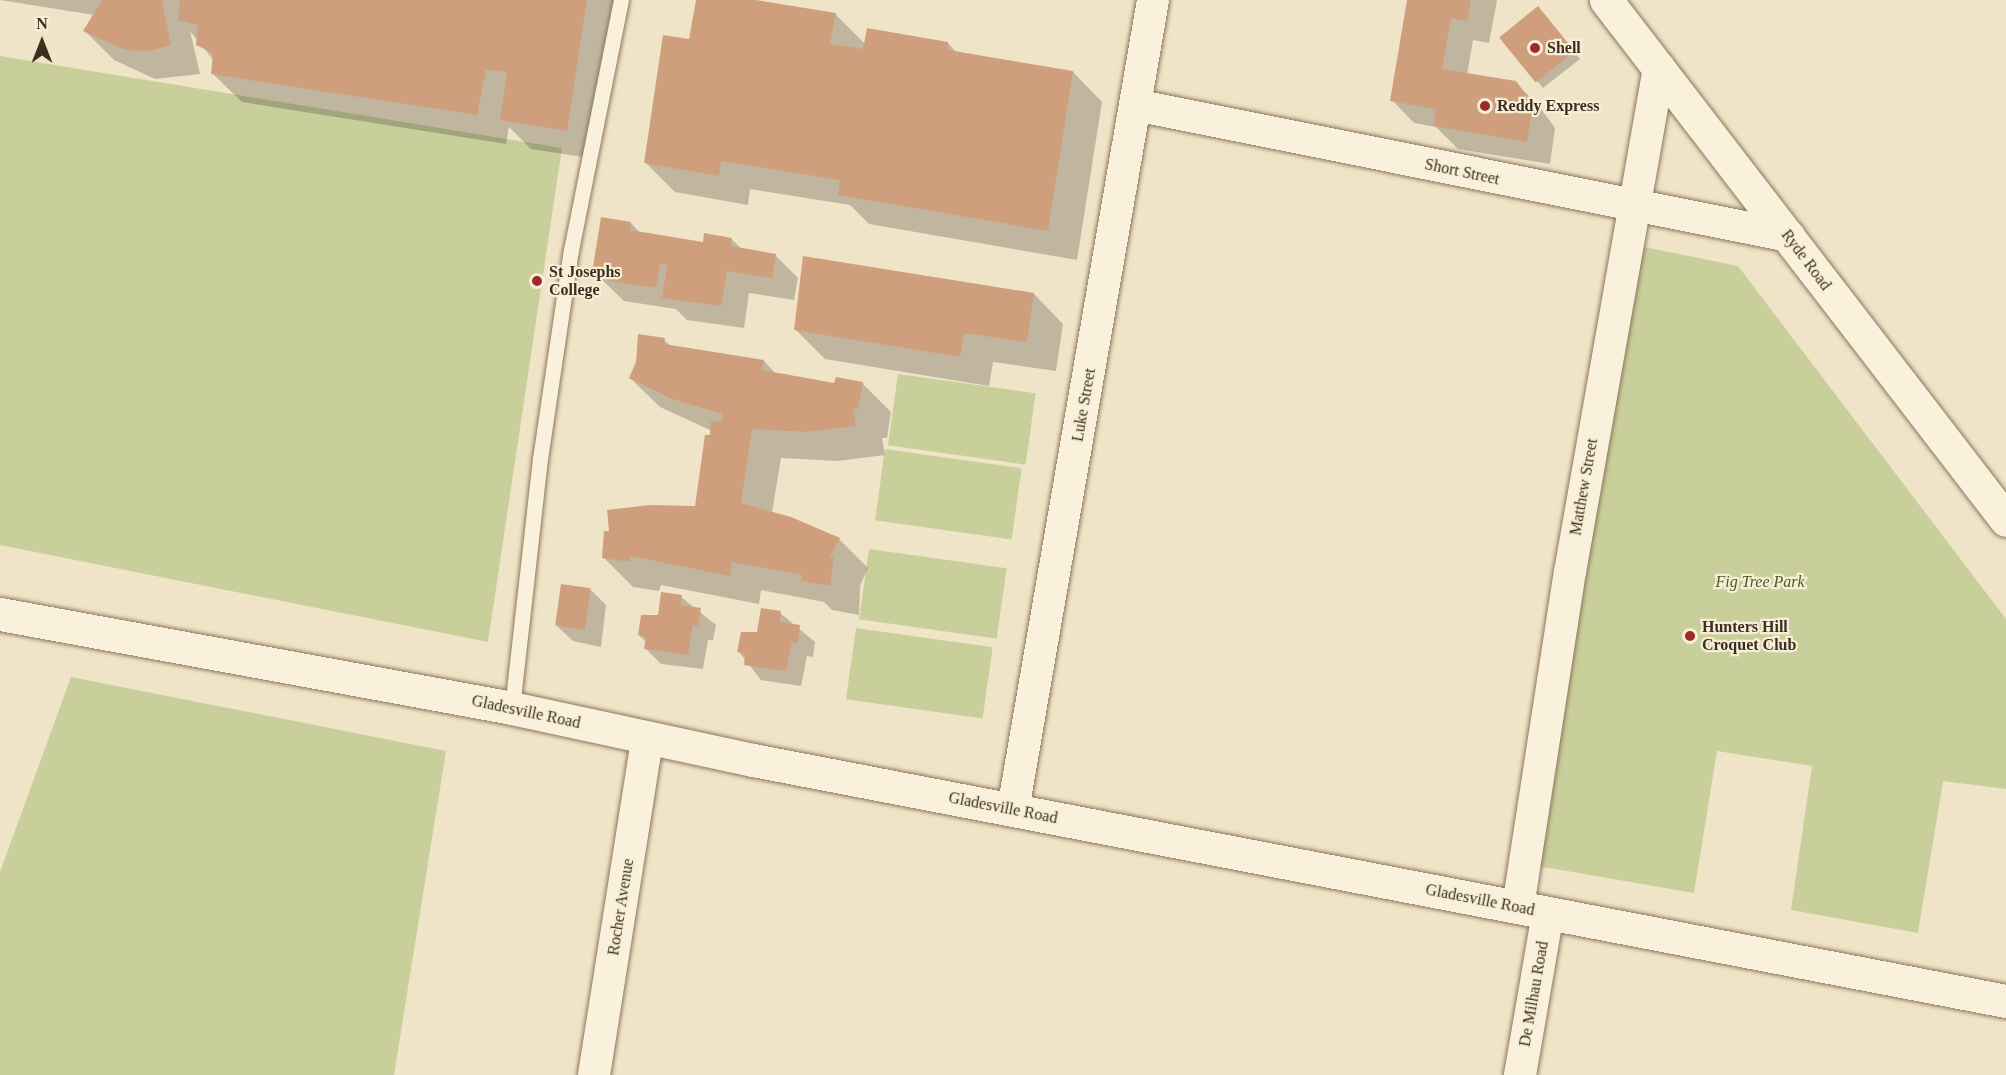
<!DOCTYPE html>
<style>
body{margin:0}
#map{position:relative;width:2006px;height:1075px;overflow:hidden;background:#f0e4c8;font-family:"Times New Roman",serif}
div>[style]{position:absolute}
.green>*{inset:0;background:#c9cf9b;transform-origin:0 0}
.shadow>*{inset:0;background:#0003}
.building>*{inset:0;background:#cf9f7d;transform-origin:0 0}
.roads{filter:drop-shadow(0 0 2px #8d765c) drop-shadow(0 0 2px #8d765c)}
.lane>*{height:15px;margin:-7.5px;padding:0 7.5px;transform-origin:7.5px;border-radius:7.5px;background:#faf1dc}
.street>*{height:32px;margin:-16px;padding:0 16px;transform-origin:16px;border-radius:16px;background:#faf1dc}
.secondary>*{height:33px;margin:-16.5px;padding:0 16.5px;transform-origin:16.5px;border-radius:16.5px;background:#faf1dc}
.dots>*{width:16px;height:16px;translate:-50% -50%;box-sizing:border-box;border:3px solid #f7eed8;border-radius:50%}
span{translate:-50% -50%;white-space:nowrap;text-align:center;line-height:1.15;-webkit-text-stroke:4.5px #f7eed8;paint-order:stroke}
.poi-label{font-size:16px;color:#3d2e20;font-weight:700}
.left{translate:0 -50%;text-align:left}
.street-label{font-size:16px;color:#3d2e20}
.park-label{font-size:16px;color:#4d5a26;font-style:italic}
.north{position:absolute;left:12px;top:12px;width:60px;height:60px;-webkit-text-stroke:4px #f7eed8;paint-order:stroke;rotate:0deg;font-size:16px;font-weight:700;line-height:24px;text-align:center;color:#3d2e20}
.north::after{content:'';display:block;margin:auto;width:21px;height:27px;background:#3d2e20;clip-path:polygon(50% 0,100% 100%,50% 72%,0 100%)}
</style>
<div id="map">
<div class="green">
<i style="clip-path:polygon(0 56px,562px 148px,488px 642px,0 545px)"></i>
<i style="clip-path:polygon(1639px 246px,1738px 266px,2006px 619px,2006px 789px,1943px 781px,1918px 933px,1791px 910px,1812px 766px,1717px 751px,1694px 893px,1538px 866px)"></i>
<i style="left:898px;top:374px;width:139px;height:72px;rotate:8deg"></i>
<i style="left:885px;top:449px;width:138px;height:72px;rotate:8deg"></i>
<i style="left:869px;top:549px;width:139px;height:71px;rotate:8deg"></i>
<i style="left:856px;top:628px;width:138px;height:72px;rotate:8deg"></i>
<i style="clip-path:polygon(71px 677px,446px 751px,394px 1075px,0 1075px,0 872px)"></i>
</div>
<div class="shadow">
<i style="clip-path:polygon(0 0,620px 0,596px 159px,531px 149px,509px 127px,506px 144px,242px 102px,212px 73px,214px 61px,190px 31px,200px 74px,155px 79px,114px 60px,85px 31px,94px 15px)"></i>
<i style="clip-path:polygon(698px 0,746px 0,835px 14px,865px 44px,948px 43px,957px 53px,1073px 72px,1102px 102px,1077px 260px,869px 224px,850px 205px,750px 189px,748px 205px,675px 192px,646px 163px,691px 41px)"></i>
<i style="clip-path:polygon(1408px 0,1497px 0,1489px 43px,1473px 40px,1467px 75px,1515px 82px,1539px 106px,1555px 128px,1550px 164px,1458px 149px,1436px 127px,1414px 123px,1392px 100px)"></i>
<i style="clip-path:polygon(1545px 16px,1580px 59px,1543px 88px,1501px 38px)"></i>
<i style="clip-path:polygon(631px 223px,640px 233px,704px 244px,731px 239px,742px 249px,775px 255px,798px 278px,794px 300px,749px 293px,744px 328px,687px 320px,676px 309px,624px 301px,594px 272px)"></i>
<i style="clip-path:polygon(1034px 294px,1063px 324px,1056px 371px,993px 362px,989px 386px,825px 359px,796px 330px)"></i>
<i style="clip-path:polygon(664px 340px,671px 346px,764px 361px,776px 374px,835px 385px,862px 383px,891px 412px,887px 438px,882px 438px,885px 455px,838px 461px,781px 458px,772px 513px,839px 539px,868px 568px,860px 586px,859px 615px,832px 610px,824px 602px,761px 590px,759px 604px,661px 585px,659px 591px,633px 587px,604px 558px,611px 533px,696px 508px,712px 431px,660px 407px,630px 378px)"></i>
<i style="clip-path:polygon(591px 590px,606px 605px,601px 647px,573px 641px,557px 626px)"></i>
<i style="clip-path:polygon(681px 597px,716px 625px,713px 640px,708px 640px,703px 669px,661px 664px,645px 648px,646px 642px,639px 635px)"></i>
<i style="clip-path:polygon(780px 613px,815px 642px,813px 657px,807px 656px,801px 686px,761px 680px,739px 652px)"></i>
</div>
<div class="building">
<i style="clip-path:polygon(102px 0,162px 0,171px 45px,149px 51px,125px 50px,83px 31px)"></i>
<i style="clip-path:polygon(180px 0,587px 0,567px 131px,500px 120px,507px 72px,486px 70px,477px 115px,211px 74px,213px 53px,196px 45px,198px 25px,178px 20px)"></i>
<i style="clip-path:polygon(696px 0,756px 0,836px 13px,830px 44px,863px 49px,867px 28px,948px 42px,948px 50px,1073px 71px,1048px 231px,838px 195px,840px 180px,721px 161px,719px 176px,644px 163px,663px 35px,689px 39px)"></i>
<i style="clip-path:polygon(1407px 0,1471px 0,1467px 21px,1451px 18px,1442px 69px,1516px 81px,1533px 104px,1527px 142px,1433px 126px,1436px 109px,1390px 101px)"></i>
<i style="left:1538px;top:6px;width:58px;height:50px;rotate:51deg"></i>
<i style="clip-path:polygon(601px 217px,631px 222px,630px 230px,703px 242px,704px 233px,732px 238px,731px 246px,776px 254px,772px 278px,727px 271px,721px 306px,662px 298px,667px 265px,660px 264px,656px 288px,599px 279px,600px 274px,592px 273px)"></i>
<i style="clip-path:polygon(803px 256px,1034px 293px,1027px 342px,964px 333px,960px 357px,794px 330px)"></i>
<i style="clip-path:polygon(638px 334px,665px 338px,664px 344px,764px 360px,762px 370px,834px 383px,836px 377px,863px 382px,858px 409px,853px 409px,856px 426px,807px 432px,752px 429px,741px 503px,791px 517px,840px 538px,830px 557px,834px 558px,830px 586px,801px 581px,802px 575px,732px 562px,730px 576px,631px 556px,630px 562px,602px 558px,604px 531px,609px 531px,607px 510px,650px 505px,695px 506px,705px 435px,710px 435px,711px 421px,721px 422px,723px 414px,672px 399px,629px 378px,636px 362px)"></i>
<i style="left:561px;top:584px;width:30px;height:42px;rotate:8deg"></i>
<i style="clip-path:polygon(661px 592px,682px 595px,681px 605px,701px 608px,698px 626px,693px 625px,688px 655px,644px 649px,646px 637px,638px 635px,641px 615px,658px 615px)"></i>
<i style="clip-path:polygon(761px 608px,781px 611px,780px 622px,800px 625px,798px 643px,792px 642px,786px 671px,744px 665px,745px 654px,737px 652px,741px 632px,757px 632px)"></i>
</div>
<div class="roads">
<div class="lane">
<i style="left:512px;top:708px;width:251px;rotate:-83.6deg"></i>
<i style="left:540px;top:459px;width:211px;rotate:-81.6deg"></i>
<i style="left:571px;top:250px;width:255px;rotate:-78.7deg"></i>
</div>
<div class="street">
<i style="left:1135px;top:105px;width:667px;rotate:11.33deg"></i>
<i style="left:1013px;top:810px;width:822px;rotate:-80.19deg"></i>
<i style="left:1518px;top:907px;width:339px;rotate:-81.2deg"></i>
<i style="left:1570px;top:572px;width:512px;rotate:-79.99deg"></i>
<i style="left:594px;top:1075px;width:340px;rotate:-81deg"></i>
<i style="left:1520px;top:1075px;width:164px;rotate:-80.2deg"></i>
</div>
<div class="secondary">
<i style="left:1606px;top:0;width:656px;rotate:52.43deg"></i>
<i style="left:0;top:614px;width:521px;rotate:10.4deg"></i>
<i style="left:512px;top:708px;width:247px;rotate:12.2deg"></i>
<i style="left:753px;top:760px;width:1276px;rotate:10.89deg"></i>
</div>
</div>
<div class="dots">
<i style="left:1535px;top:48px;background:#9e2a2b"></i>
<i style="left:1485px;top:106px;background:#9e2a2b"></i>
<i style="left:537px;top:281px;background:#9e2a2b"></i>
<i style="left:1690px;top:636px;background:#9e2a2b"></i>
</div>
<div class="poi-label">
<span class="left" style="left:1547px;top:48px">Shell</span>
<span class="left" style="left:1497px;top:106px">Reddy Express</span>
<span class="left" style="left:549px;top:281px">St Josephs<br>College</span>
<span class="left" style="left:1702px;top:636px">Hunters Hill<br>Croquet Club</span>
</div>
<div class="street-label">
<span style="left:1462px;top:172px;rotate:12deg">Short Street</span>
<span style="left:1806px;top:260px;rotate:53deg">Ryde Road</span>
<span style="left:1084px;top:405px;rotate:-80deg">Luke Street</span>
<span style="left:1584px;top:487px;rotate:-80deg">Matthew Street</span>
<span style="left:526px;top:712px;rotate:12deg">Gladesville Road</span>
<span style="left:1003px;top:808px;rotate:11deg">Gladesville Road</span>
<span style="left:1480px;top:900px;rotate:11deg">Gladesville Road</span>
<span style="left:621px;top:907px;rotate:-81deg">Rocher Avenue</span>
<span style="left:1534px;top:994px;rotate:-80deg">De Milhau Road</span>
</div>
<div class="park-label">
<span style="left:1760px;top:582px">Fig Tree Park</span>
</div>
<div class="north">N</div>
</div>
